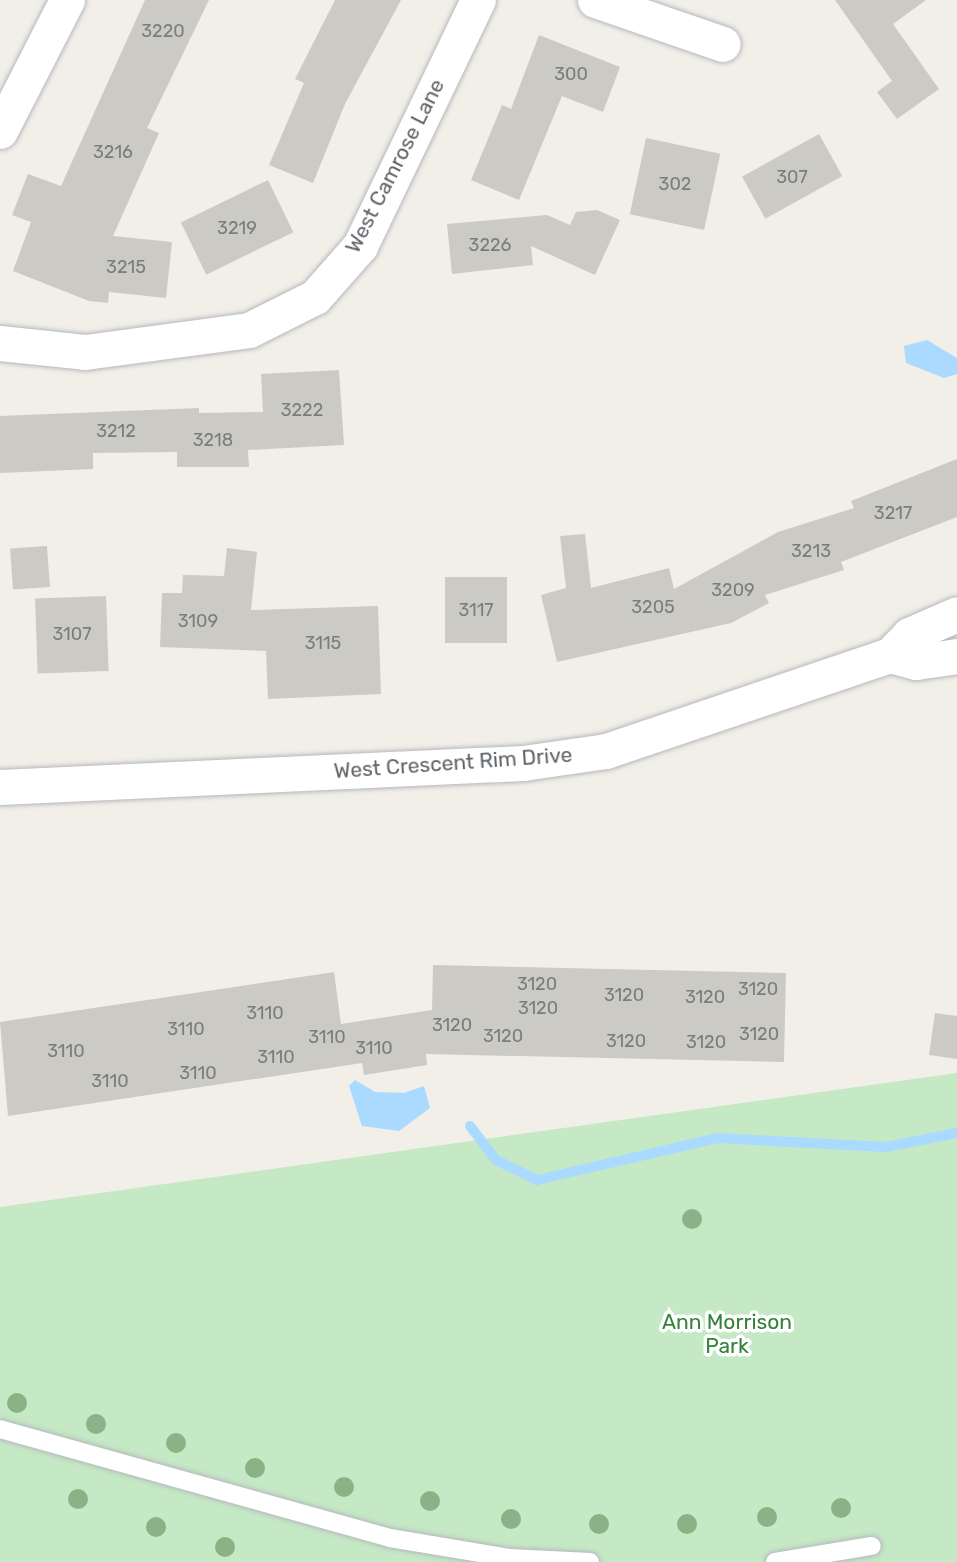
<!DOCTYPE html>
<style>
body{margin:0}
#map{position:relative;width:957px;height:1562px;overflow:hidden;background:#f1efe8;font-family:Rubik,sans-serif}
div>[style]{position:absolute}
.green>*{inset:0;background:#c5e8c5}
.water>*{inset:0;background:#aadaff}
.stream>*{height:10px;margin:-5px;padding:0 5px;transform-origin:5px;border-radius:5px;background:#aadaff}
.building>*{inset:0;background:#cccac5;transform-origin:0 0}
.roads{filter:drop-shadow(0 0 2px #b5b8bc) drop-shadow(0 0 2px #b5b8bc)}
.lane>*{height:18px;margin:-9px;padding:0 9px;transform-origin:9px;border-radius:9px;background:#fff}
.street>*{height:35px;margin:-17.5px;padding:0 17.5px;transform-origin:17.5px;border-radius:17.5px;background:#fff}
.trees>*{width:20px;height:20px;margin:-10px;border-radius:50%;background:#89b387}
span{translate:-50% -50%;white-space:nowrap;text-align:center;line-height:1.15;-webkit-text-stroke:7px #fff;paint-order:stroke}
.number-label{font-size:18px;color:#7a7d7f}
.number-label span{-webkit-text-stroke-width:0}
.street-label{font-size:21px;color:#5f6368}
.park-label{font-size:21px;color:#348238}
</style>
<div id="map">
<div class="green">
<i style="clip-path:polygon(957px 1073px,957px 1562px,0 1562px,0 1207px)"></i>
</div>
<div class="water">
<i style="clip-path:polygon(927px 340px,957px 358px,957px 374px,944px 378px,906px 363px,904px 346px)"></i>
<i style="clip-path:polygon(355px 1080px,375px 1092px,404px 1093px,424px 1086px,430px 1108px,399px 1131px,362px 1126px,349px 1086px)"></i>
</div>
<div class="stream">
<i style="left:470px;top:1126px;width:43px;rotate:52.6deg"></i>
<i style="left:496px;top:1160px;width:46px;rotate:26deg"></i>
<i style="left:537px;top:1180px;width:186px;rotate:-13.1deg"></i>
<i style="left:718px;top:1138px;width:168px;rotate:3.1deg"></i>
<i style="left:886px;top:1147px;width:72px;rotate:-11.2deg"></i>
</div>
<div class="building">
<i style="clip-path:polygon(145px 0,209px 0,147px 128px,159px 133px,113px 236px,172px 242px,166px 298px,109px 292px,108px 303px,89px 301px,13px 271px,31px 222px,12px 215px,28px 174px,61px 186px)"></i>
<i style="clip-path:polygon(335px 0,401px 0,345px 104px,313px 183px,269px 165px,304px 83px,295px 79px)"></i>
<i style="clip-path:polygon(835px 0,926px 0,893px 24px,939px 89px,897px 119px,877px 92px,892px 81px)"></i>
<i style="clip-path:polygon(539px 35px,620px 67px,603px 112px,562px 96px,519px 200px,471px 180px,502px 105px,511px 109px)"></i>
<i style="left:819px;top:134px;width:48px;height:88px;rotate:61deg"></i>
<i style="left:646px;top:138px;width:76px;height:78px;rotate:12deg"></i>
<i style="left:268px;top:180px;width:58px;height:97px;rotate:64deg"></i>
<i style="clip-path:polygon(597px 210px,620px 220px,595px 275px,531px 246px,533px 265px,452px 274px,447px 224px,547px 215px,570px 225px,576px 212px)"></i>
<i style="clip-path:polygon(339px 370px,344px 445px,248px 450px,249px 467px,177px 467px,177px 452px,93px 453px,93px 469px,0 473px,0 416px,199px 408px,199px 413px,263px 412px,261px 374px)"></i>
<i style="clip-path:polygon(957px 459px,957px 517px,841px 562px,844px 570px,765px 595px,769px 603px,731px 623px,557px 662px,541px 595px,566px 588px,560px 536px,585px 534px,591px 588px,669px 568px,674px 589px,778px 532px,854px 508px,851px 501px)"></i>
<i style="left:47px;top:546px;width:41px;height:37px;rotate:86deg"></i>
<i style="clip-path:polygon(227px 548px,257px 552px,251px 610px,378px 606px,381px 694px,268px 699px,266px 651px,160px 647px,162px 593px,182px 593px,183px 575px,224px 576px)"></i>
<i style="left:445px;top:577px;width:62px;height:66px"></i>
<i style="left:106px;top:596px;width:75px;height:71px;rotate:88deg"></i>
<i style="clip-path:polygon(433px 965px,786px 973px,784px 1062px,426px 1054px,427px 1065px,364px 1075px,362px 1063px,8px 1116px,0 1022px,334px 972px,341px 1024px,432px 1010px)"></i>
<i style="clip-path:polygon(935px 1013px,957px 1016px,957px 1059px,929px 1055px)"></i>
</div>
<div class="roads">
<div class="lane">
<i style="left:0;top:1429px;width:405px;rotate:15.6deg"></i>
<i style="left:390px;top:1538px;width:122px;rotate:9.5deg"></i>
<i style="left:510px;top:1558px;width:80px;rotate:2.9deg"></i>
<i style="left:775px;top:1562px;width:98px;rotate:-9.4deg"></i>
</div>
<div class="street">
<i style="left:595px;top:0;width:135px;rotate:19deg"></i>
<i style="left:0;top:131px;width:147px;rotate:-62.9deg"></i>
<i style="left:0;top:343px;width:85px;rotate:6deg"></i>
<i style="left:85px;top:352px;width:165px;rotate:-7.6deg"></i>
<i style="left:249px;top:330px;width:74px;rotate:-26.6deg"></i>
<i style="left:315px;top:297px;width:68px;rotate:-48.6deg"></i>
<i style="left:360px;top:246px;width:273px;rotate:-64.4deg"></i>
<i style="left:890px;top:655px;width:27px;rotate:15deg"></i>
<i style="left:916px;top:662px;width:41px;rotate:-8.3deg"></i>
<i style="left:0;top:787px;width:524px;rotate:-2.63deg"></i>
<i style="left:523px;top:763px;width:84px;rotate:-8.2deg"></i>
<i style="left:606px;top:751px;width:300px;rotate:-18.7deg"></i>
<i style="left:890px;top:655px;width:28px;rotate:-46deg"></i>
<i style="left:909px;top:635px;width:52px;rotate:-23.6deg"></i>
</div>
</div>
<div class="trees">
<i style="left:692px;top:1219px"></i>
<i style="left:17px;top:1403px"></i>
<i style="left:96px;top:1424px"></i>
<i style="left:176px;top:1443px"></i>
<i style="left:255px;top:1468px"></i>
<i style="left:344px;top:1487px"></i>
<i style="left:78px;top:1499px"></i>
<i style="left:430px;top:1501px"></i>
<i style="left:841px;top:1508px"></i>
<i style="left:767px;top:1517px"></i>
<i style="left:511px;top:1519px"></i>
<i style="left:599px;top:1524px"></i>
<i style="left:687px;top:1524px"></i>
<i style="left:156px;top:1527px"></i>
<i style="left:225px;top:1547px"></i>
</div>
<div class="number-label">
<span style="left:163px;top:31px">3220</span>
<span style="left:571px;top:74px">300</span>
<span style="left:113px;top:152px">3216</span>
<span style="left:792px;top:177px">307</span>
<span style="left:675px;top:184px">302</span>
<span style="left:237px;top:228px">3219</span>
<span style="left:490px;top:245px">3226</span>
<span style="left:126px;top:267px">3215</span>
<span style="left:302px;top:410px">3222</span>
<span style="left:116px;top:431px">3212</span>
<span style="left:213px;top:440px">3218</span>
<span style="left:893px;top:513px">3217</span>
<span style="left:811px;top:551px">3213</span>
<span style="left:733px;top:590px">3209</span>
<span style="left:653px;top:607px">3205</span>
<span style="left:476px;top:610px">3117</span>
<span style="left:198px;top:621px">3109</span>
<span style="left:72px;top:634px">3107</span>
<span style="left:323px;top:643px">3115</span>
<span style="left:537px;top:984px">3120</span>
<span style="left:758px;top:989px">3120</span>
<span style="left:624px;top:995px">3120</span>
<span style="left:705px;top:997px">3120</span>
<span style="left:538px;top:1008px">3120</span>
<span style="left:265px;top:1013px">3110</span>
<span style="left:452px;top:1025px">3120</span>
<span style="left:186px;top:1029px">3110</span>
<span style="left:759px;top:1034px">3120</span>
<span style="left:503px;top:1036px">3120</span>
<span style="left:327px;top:1037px">3110</span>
<span style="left:626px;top:1041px">3120</span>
<span style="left:706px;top:1042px">3120</span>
<span style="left:374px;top:1048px">3110</span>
<span style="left:66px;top:1051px">3110</span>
<span style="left:276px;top:1057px">3110</span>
<span style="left:198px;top:1073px">3110</span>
<span style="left:110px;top:1081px">3110</span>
</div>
<div class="street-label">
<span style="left:395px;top:166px;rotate:-63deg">West Camrose Lane</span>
<span style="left:453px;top:763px;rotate:-4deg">West Crescent Rim Drive</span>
</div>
<div class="park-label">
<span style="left:727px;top:1334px">Ann Morrison<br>Park</span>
</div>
</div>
